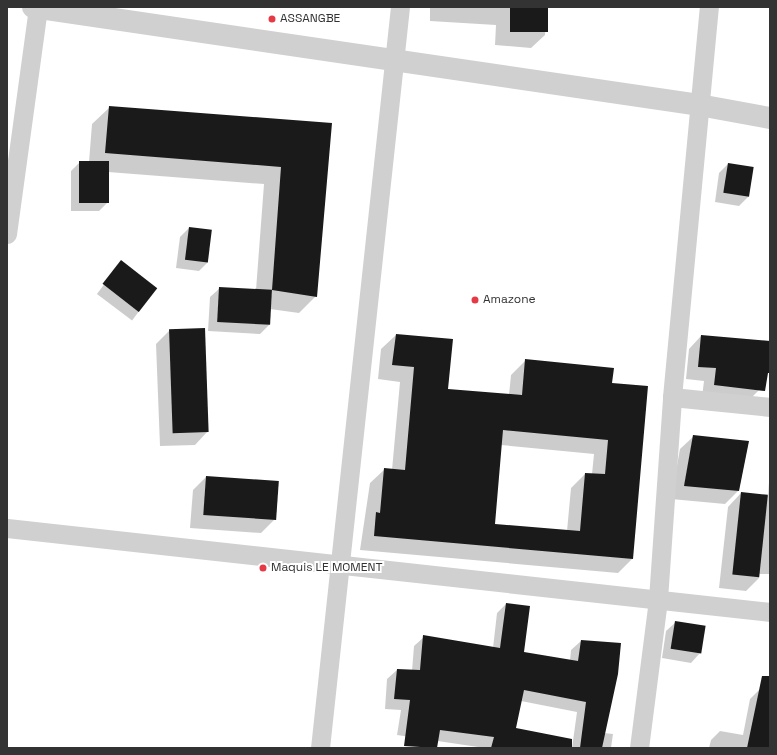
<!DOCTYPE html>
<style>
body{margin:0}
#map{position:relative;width:777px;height:755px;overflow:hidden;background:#fff;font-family:"Space Grotesk",sans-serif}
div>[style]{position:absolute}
.shadow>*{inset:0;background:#0003;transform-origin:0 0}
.building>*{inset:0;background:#1a1a1a;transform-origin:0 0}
.minor>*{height:19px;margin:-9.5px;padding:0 9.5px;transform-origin:9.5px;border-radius:9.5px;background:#d0d0d0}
.tertiary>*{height:22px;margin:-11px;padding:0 11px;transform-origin:11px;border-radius:11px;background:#d0d0d0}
.dots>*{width:11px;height:11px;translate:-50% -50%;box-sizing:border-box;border:2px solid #fff;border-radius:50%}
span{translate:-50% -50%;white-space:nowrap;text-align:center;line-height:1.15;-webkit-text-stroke:4px #fff;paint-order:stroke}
.poi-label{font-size:12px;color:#333}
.left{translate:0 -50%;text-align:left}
.frame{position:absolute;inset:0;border:8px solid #333;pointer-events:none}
</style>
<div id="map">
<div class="shadow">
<i style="clip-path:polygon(430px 7px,547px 7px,545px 35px,531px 48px,495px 45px,496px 25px,430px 21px)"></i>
<i style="clip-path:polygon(110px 107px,331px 124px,316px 296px,299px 313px,270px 309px,269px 325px,260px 334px,208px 331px,210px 297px,220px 288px,256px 290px,264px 184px,108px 172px,108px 202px,99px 211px,71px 211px,71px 171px,80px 162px,89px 162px,92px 124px)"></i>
<i style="clip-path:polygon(728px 164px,748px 197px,739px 206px,715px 202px,719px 173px)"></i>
<i style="clip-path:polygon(189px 228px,208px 262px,199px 271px,176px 268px,180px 237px)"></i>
<i style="left:121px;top:262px;width:44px;height:40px;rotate:37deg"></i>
<i style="clip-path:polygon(169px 331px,208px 431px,195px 445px,160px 446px,156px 344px)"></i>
<i style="clip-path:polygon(evenodd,396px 335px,447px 390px,509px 395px,511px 375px,526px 360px,611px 384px,632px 559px,618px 573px,360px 550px,370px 483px,385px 469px,392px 470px,400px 382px,378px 379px,381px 349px,396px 335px,501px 445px,594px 454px,592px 474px,585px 474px,571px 488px,567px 531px,494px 525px,501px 445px)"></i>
<i style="clip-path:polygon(701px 336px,759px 390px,746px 403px,702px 397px,704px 381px,686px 379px,689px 349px)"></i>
<i style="clip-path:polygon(694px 436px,738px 491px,725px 504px,671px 499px,680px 449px)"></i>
<i style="clip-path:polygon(770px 468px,770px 574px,759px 574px,759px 578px,746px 591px,719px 588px,728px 507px,741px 493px,768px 496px)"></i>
<i style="clip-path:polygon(206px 477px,275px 519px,261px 533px,190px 528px,193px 490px)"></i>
<i style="clip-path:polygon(506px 604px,523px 653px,570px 661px,571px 650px,581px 641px,604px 733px,613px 734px,611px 748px,572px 748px,577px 712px,521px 701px,515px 729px,536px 748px,485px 748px,397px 735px,401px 710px,385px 709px,387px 679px,397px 670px,412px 671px,414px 646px,424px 637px,493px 648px,497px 613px)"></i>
<i style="clip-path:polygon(676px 622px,700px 653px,691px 663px,662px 658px,666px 631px)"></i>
<i style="clip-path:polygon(759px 690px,770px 693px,770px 748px,709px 748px,711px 740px,720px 731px,743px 735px,750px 699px)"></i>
</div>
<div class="building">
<i style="left:510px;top:7px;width:38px;height:25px"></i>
<i style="clip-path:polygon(109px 106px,332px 123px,317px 297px,272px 290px,281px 167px,105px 153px)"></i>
<i style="left:79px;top:161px;width:30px;height:42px"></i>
<i style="left:728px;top:163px;width:26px;height:30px;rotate:9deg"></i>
<i style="left:189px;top:227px;width:23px;height:33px;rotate:7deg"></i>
<i style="left:121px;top:260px;width:46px;height:30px;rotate:38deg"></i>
<i style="left:219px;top:287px;width:53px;height:35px;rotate:3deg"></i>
<i style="left:205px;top:328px;width:104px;height:36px;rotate:88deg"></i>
<i style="clip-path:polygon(evenodd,396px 334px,453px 339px,448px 389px,522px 395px,525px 359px,614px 368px,612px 383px,648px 386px,633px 559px,374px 536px,376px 512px,380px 513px,384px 468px,405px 470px,414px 367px,392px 365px,396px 334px,503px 430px,608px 440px,605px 474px,585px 473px,580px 531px,495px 524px,503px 430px)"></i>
<i style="clip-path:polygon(701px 335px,770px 341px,770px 373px,768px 373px,765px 391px,714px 385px,716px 368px,698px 367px)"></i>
<i style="clip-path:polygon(693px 435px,749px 441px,739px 491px,684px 486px)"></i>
<i style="left:206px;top:476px;width:73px;height:39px;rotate:4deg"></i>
<i style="left:741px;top:492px;width:27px;height:83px;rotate:6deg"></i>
<i style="clip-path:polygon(506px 603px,530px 606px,524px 652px,578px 661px,581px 640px,621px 643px,618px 674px,602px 748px,580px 748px,586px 702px,524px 690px,516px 728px,572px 739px,572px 748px,491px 748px,494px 737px,440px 730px,437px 748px,404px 746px,410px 700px,394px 699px,397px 669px,420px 670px,423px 635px,500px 648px)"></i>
<i style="left:675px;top:621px;width:31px;height:28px;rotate:9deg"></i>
<i style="clip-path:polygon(762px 676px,770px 676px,770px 748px,747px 748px)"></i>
</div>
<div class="minor">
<i style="left:7px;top:234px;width:228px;rotate:-82.2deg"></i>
<i style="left:672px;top:397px;width:99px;rotate:5.8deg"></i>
<i style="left:7px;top:528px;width:768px;rotate:6.28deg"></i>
<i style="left:320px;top:748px;width:745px;rotate:-83.84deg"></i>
<i style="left:639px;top:748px;width:150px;rotate:-82.7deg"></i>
<i style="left:658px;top:599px;width:202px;rotate:-86deg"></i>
<i style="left:672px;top:397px;width:392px;rotate:-84.6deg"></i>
</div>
<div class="tertiary">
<i style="left:33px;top:7px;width:673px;rotate:8.37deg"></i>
<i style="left:699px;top:105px;width:72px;rotate:10.4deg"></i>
</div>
<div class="dots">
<i style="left:272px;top:19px;background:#e63946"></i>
<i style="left:475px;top:300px;background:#e63946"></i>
<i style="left:263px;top:568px;background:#e63946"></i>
</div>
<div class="poi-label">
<span class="left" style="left:280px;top:19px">ASSANGBE</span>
<span class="left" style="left:483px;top:300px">Amazone</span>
<span class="left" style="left:271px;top:568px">Maquis LE MOMENT</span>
</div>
<div class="frame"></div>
</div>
